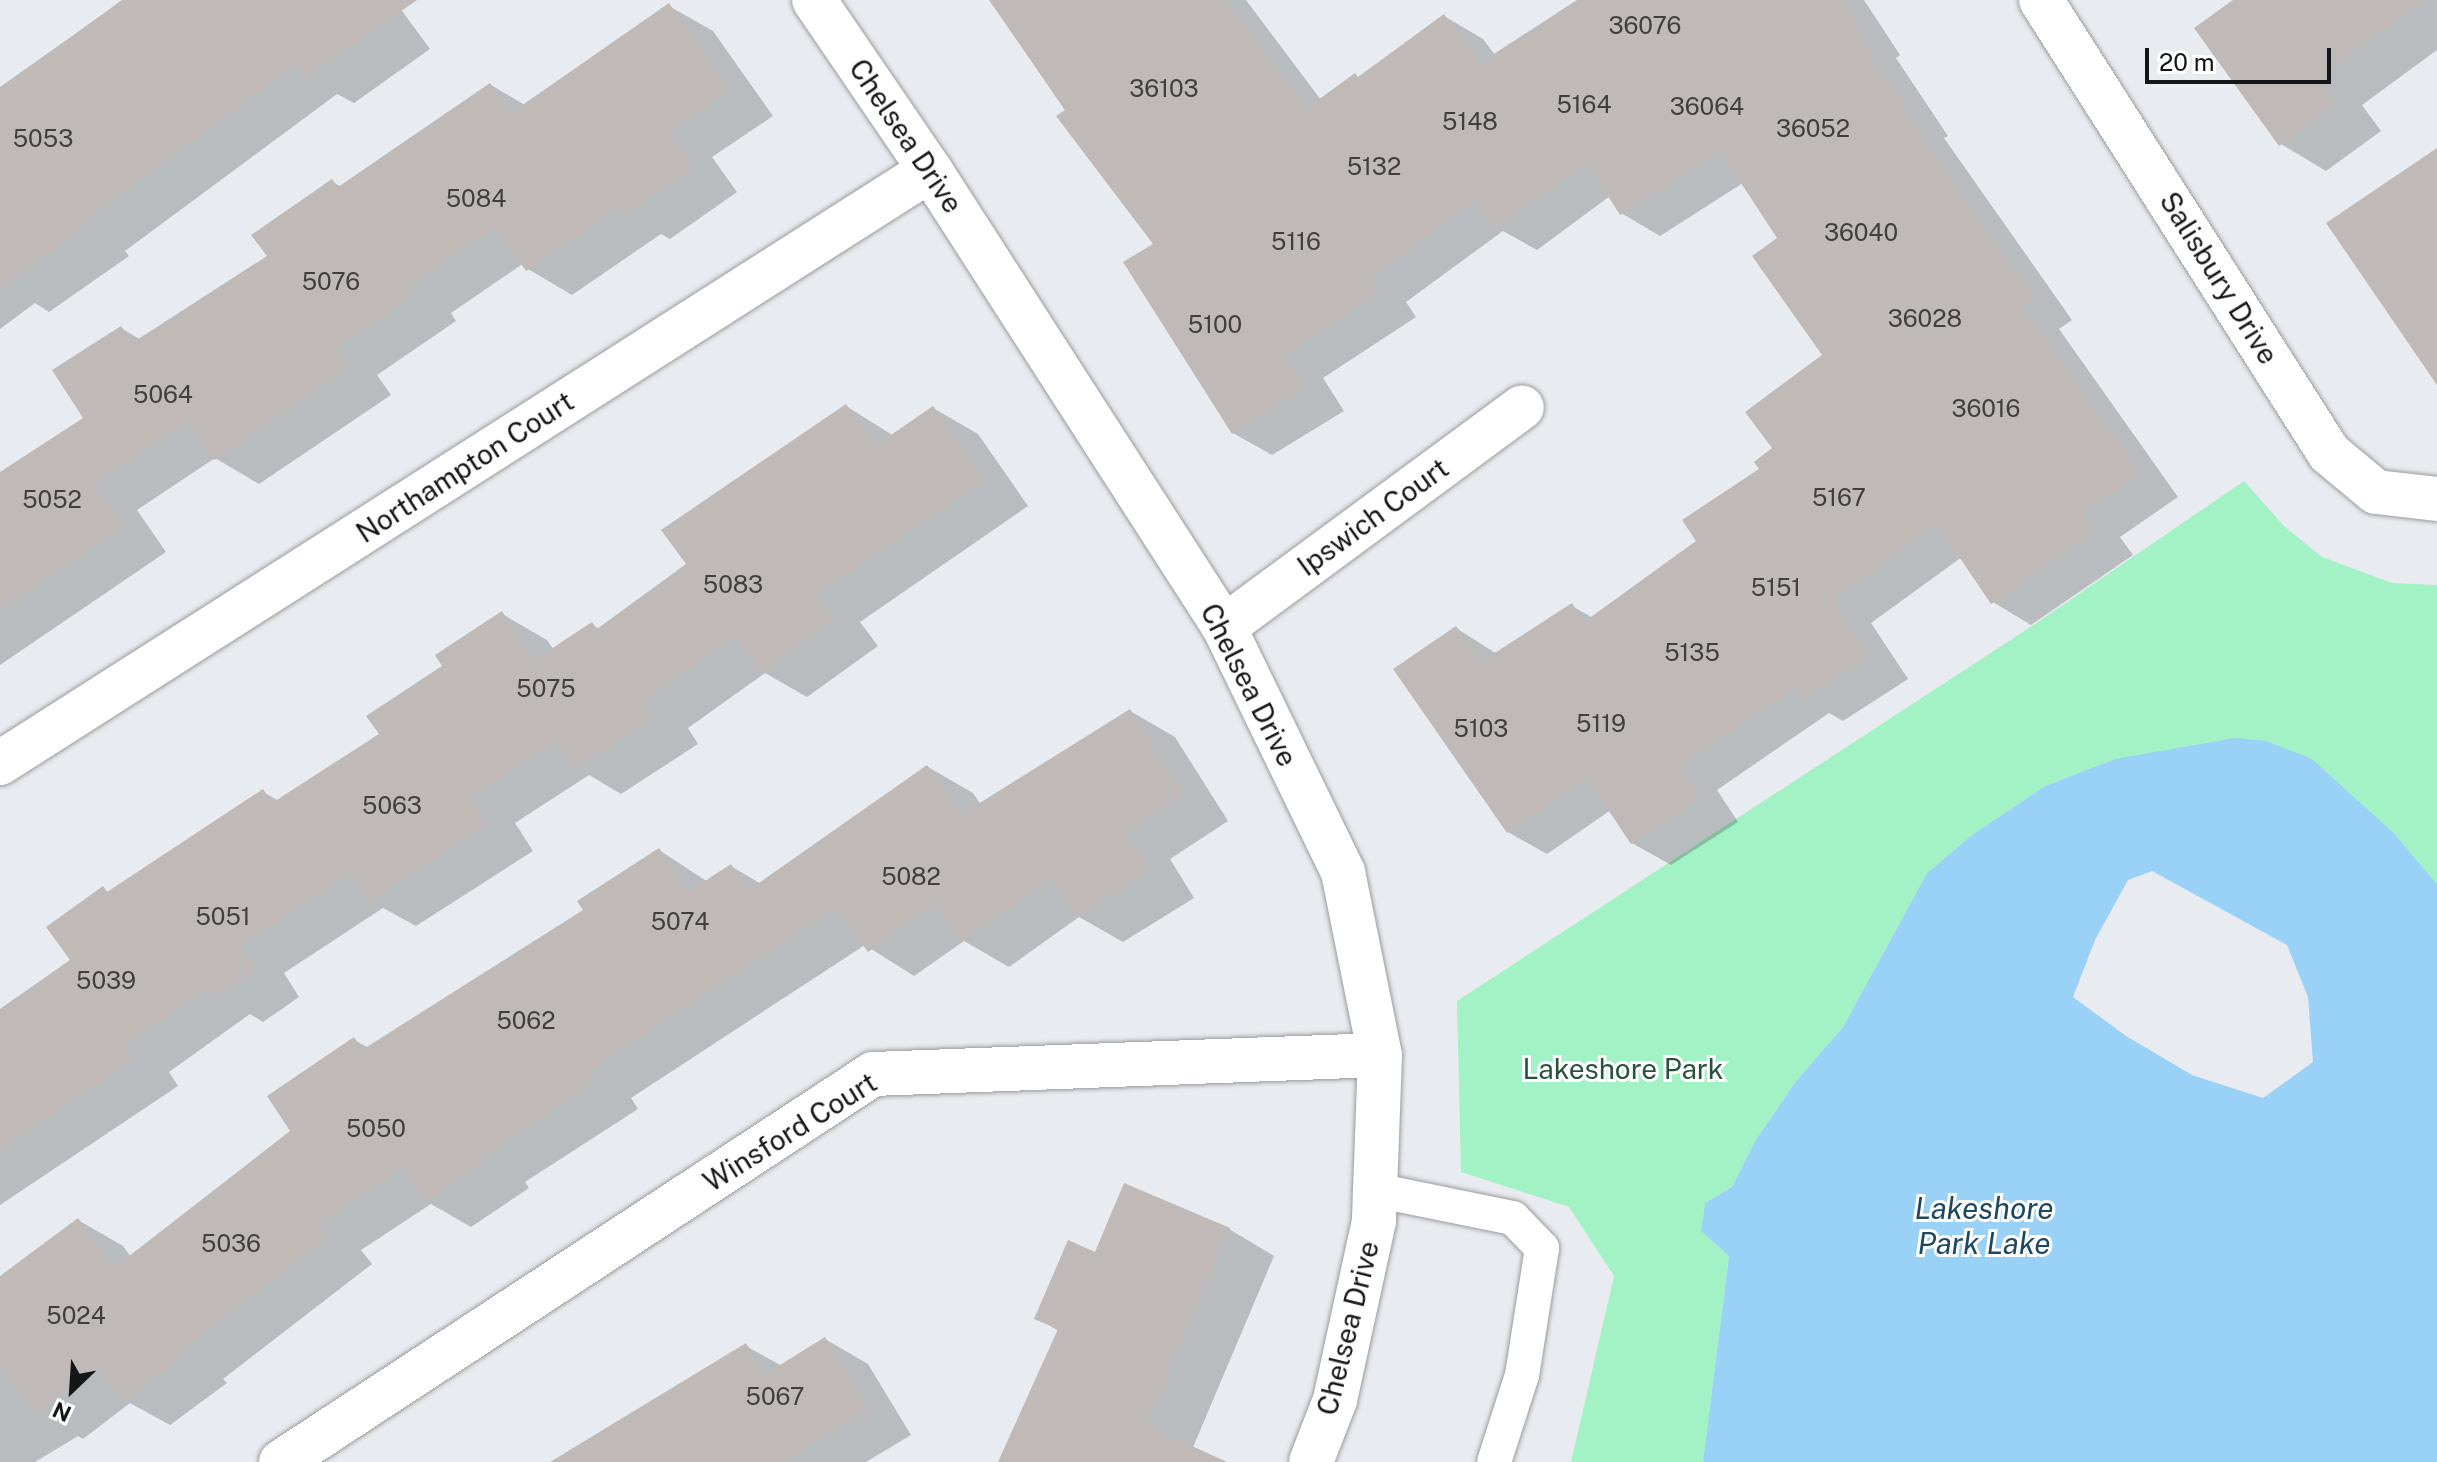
<!DOCTYPE html>
<style>
body{margin:0}
#map{position:relative;width:2437px;height:1462px;overflow:hidden;background:#e8ebef;font-family:"Public Sans",sans-serif}
div>[style]{position:absolute}
.green>*{inset:0;background:#a2f2c5}
.water>*{inset:0;background:#9ad2f7}
.shadow>*{inset:0;background:#0003}
.building>*{inset:0;background:#bfbab8}
.roads{filter:drop-shadow(0 0 2px #9a9ca0) drop-shadow(0 0 2px #9a9ca0)}
.lane>*{height:34px;margin:-17px;padding:0 17px;transform-origin:17px;border-radius:17px;background:#fff}
.street>*{height:44px;margin:-22px;padding:0 22px;transform-origin:22px;border-radius:22px;background:#fff}
span{translate:-50% -50%;white-space:nowrap;text-align:center;line-height:1.15;-webkit-text-stroke:6px #fff;paint-order:stroke}
.number-label{font-size:24px;color:#403f40}
.number-label span{-webkit-text-stroke-width:0}
.street-label{font-size:28px;color:#151618}
.park-label{font-size:28px;color:#27533c}
.water-label{font-size:30px;color:#1d4861;font-style:italic}
.north{position:absolute;left:32px;top:1350px;width:80px;height:80px;-webkit-text-stroke:6px #fff;paint-order:stroke;rotate:205deg;font-size:22px;font-weight:700;line-height:32px;text-align:center;color:#151618}
.north::after{content:'';display:block;margin:auto;width:28px;height:36px;background:#151618;clip-path:polygon(50% 0,100% 100%,50% 72%,0 100%)}
.scale{position:absolute;left:2145px;top:48px;width:186px;height:36px;box-sizing:border-box;border:4px solid #151618;border-top:0;padding-left:10px;font-size:24px;line-height:28px;white-space:nowrap;color:#151618;-webkit-text-stroke:6px #fff;paint-order:stroke}
</style>
<div id="map">
<div class="green">
<i style="clip-path:polygon(2244px 481px,2284px 526px,2322px 557px,2392px 583px,2437px 585px,2437px 884px,2394px 833px,2312px 759px,2115px 759px,2045px 786px,1972px 835px,1927px 873px,1843px 1027px,1797px 1080px,1755px 1141px,1732px 1187px,1705px 1203px,1701px 1231px,1729px 1256px,1703px 1462px,1571px 1462px,1614px 1276px,1569px 1207px,1461px 1172px,1457px 1001px,2032px 626px)"></i>
</div>
<div class="water">
<i style="clip-path:polygon(evenodd,2235px 738px,2266px 741px,2312px 759px,2394px 833px,2437px 884px,2437px 1462px,1703px 1462px,1729px 1256px,1701px 1231px,1705px 1203px,1732px 1187px,1755px 1141px,1797px 1080px,1843px 1027px,1927px 873px,1972px 835px,2045px 786px,2115px 759px,2235px 738px,2152px 871px,2287px 945px,2308px 997px,2313px 1062px,2263px 1098px,2192px 1075px,2126px 1036px,2073px 997px,2095px 940px,2128px 880px,2152px 871px)"></i>
</div>
<div class="shadow">
<i style="clip-path:polygon(122px 0,394px 0,430px 49px,354px 103px,337px 94px,125px 251px,129px 256px,49px 312px,35px 303px,0 329px,0 89px)"></i>
<i style="clip-path:polygon(990px 0,1246px 0,1321px 100px,1359px 78px,1444px 16px,1483px 39px,1495px 55px,1580px 0,1864px 0,1900px 55px,1896px 58px,1948px 136px,1944px 138px,2072px 320px,2059px 329px,2178px 497px,2120px 537px,2133px 555px,2031px 625px,1993px 602px,1962px 557px,1871px 623px,1908px 679px,1843px 721px,1829px 713px,1717px 790px,1738px 822px,1671px 865px,1632px 843px,1611px 810px,1547px 854px,1508px 832px,1456px 628px,1497px 654px,1572px 606px,1593px 618px,1699px 542px,1762px 469px,1825px 356px,1779px 239px,1743px 183px,1660px 236px,1621px 213px,1610px 196px,1537px 250px,1503px 231px,1406px 302px,1416px 317px,1323px 378px,1344px 411px,1272px 455px,1233px 433px,1156px 244px)"></i>
<i style="clip-path:polygon(2237px 0,2437px 0,2437px 50px,2362px 105px,2381px 131px,2326px 171px,2281px 144px)"></i>
<i style="clip-path:polygon(669px 6px,713px 31px,773px 116px,712px 157px,737px 192px,670px 239px,661px 234px,572px 295px,528px 269px,524px 263px,451px 313px,456px 321px,377px 375px,391px 395px,259px 484px,215px 458px,137px 510px,166px 552px,0 665px,0 475px,86px 418px,121px 328px,141px 340px,269px 257px,332px 182px,342px 187px,491px 85px,525px 105px)"></i>
<i style="clip-path:polygon(846px 406px,894px 436px,933px 408px,978px 434px,1028px 506px,860px 622px,878px 646px,807px 697px,765px 673px,688px 728px,698px 744px,621px 794px,589px 775px,515px 823px,533px 851px,416px 926px,383px 908px,284px 973px,299px 997px,263px 1022px,250px 1014px,169px 1072px,178px 1086px,0 1205px,0 1012px,73px 960px,103px 889px,110px 893px,263px 792px,279px 801px,381px 734px,445px 667px,502px 614px,547px 640px,554px 650px,592px 625px,600px 629px,689px 565px)"></i>
<i style="clip-path:polygon(1130px 711px,1175px 737px,1228px 821px,1170px 859px,1194px 898px,1123px 942px,1079px 917px,1009px 967px,964px 941px,914px 976px,865px 945px,631px 1098px,638px 1109px,525px 1182px,529px 1188px,471px 1227px,431px 1204px,361px 1250px,372px 1264px,223px 1379px,227px 1383px,170px 1425px,130px 1403px,83px 1439px,78px 1436px,35px 1462px,0 1462px,0 1278px,78px 1220px,123px 1246px,131px 1257px,293px 1131px,354px 1040px,369px 1048px,586px 910px,659px 850px,708px 882px,731px 866px,761px 884px,928px 767px,973px 793px,981px 805px)"></i>
<i style="clip-path:polygon(1229px 1229px,1274px 1256px,1191px 1452px,1201px 1462px,1000px 1462px,1059px 1331px,1036px 1318px,1096px 1254px)"></i>
<i style="clip-path:polygon(825px 1339px,868px 1364px,911px 1435px,866px 1462px,561px 1462px,746px 1346px,782px 1366px)"></i>
</div>
<div class="building">
<i style="clip-path:polygon(123px 0,417px 0,306px 78px,296px 64px,81px 224px,84px 229px,0 288px,0 87px)"></i>
<i style="clip-path:polygon(989px 0,1226px 0,1307px 108px,1355px 73px,1358px 77px,1444px 14px,1480px 63px,1577px 0,1841px 0,1862px 32px,1858px 35px,1910px 113px,1906px 115px,2035px 298px,2022px 306px,2141px 474px,2082px 514px,2095px 532px,1991px 604px,1937px 524px,1833px 600px,1870px 656px,1803px 700px,1795px 688px,1680px 767px,1700px 799px,1631px 844px,1587px 778px,1507px 833px,1393px 669px,1456px 626px,1481px 662px,1572px 603px,1584px 622px,1696px 541px,1682px 520px,1759px 469px,1754px 462px,1772px 448px,1745px 412px,1822px 355px,1752px 256px,1777px 238px,1720px 151px,1620px 215px,1587px 163px,1496px 229px,1475px 200px,1368px 280px,1378px 294px,1285px 355px,1306px 388px,1232px 434px,1123px 262px,1153px 244px,1056px 116px,1065px 110px)"></i>
<i style="clip-path:polygon(2233px 0,2424px 0,2317px 78px,2337px 104px,2279px 146px,2194px 28px)"></i>
<i style="clip-path:polygon(669px 3px,730px 90px,670px 131px,694px 167px,624px 215px,619px 208px,526px 271px,496px 227px,408px 287px,414px 295px,335px 349px,348px 369px,214px 460px,189px 422px,94px 484px,123px 527px,0 608px,0 472px,83px 418px,52px 370px,121px 326px,132px 343px,267px 256px,251px 235px,332px 179px,338px 187px,490px 83px,511px 113px)"></i>
<i style="clip-path:polygon(2437px 148px,2437px 385px,2326px 223px)"></i>
<i style="clip-path:polygon(846px 404px,875px 446px,933px 406px,984px 480px,816px 595px,834px 620px,761px 672px,735px 636px,644px 701px,654px 717px,574px 769px,557px 742px,471px 796px,489px 824px,369px 902px,351px 874px,240px 946px,255px 971px,216px 997px,209px 986px,125px 1046px,134px 1059px,0 1151px,0 1009px,70px 960px,46px 927px,103px 886px,107px 892px,263px 789px,272px 803px,379px 734px,366px 716px,442px 666px,435px 655px,502px 611px,533px 661px,592px 622px,597px 629px,686px 564px,661px 530px)"></i>
<i style="clip-path:polygon(1130px 709px,1184px 795px,1126px 832px,1150px 871px,1076px 918px,1052px 879px,962px 942px,935px 904px,868px 952px,837px 908px,587px 1072px,594px 1083px,482px 1156px,486px 1161px,424px 1203px,402px 1168px,317px 1223px,328px 1238px,179px 1352px,183px 1357px,123px 1401px,98px 1367px,36px 1414px,0 1366px,0 1276px,78px 1218px,115px 1267px,290px 1131px,267px 1096px,354px 1037px,362px 1050px,583px 910px,577px 901px,659px 848px,688px 892px,731px 864px,749px 890px,927px 765px,962px 814px)"></i>
<i style="clip-path:polygon(1124px 1183px,1230px 1228px,1146px 1425px,1227px 1462px,998px 1462px,1058px 1329px,1034px 1319px,1068px 1240px,1095px 1252px)"></i>
<i style="clip-path:polygon(825px 1337px,869px 1410px,783px 1462px,550px 1462px,746px 1343px,764px 1375px)"></i>
</div>
<div class="roads">
<div class="lane">
<i style="left:1375px;top:1190px;width:141px;rotate:11.5deg"></i>
<i style="left:1513px;top:1218px;width:42px;rotate:46deg"></i>
<i style="left:1542px;top:1248px;width:129px;rotate:98.9deg"></i>
<i style="left:1522px;top:1375px;width:91px;rotate:107.8deg"></i>
</div>
<div class="street">
<i style="left:814px;top:0;width:206px;rotate:55.7deg"></i>
<i style="left:930px;top:170px;width:543px;rotate:57.25deg"></i>
<i style="left:1224px;top:627px;width:272px;rotate:64.1deg"></i>
<i style="left:1343px;top:872px;width:187px;rotate:78.6deg"></i>
<i style="left:1380px;top:1055px;width:135px;rotate:92.1deg"></i>
<i style="left:1375px;top:1190px;width:31px;rotate:92deg"></i>
<i style="left:1374px;top:1221px;width:183px;rotate:102.3deg"></i>
<i style="left:1335px;top:1400px;width:66px;rotate:111.2deg"></i>
<i style="left:2041px;top:0;width:537px;rotate:57.55deg"></i>
<i style="left:2329px;top:453px;width:61px;rotate:39.7deg"></i>
<i style="left:2376px;top:492px;width:61px;rotate:6.5deg"></i>
<i style="left:1224px;top:627px;width:370px;rotate:-36.4deg"></i>
<i style="left:0;top:763px;width:1103px;rotate:-32.52deg"></i>
<i style="left:281px;top:1462px;width:708px;rotate:-33.24deg"></i>
<i style="left:873px;top:1074px;width:507px;rotate:-2.15deg"></i>
</div>
</div>
<div class="number-label">
<span style="left:1645px;top:26px">36076</span>
<span style="left:1164px;top:89px">36103</span>
<span style="left:1584px;top:105px">5164</span>
<span style="left:1707px;top:107px">36064</span>
<span style="left:1470px;top:122px">5148</span>
<span style="left:1813px;top:129px">36052</span>
<span style="left:43px;top:139px">5053</span>
<span style="left:1374px;top:167px">5132</span>
<span style="left:476px;top:199px">5084</span>
<span style="left:1861px;top:233px">36040</span>
<span style="left:1296px;top:242px">5116</span>
<span style="left:331px;top:282px">5076</span>
<span style="left:1925px;top:319px">36028</span>
<span style="left:1215px;top:325px">5100</span>
<span style="left:163px;top:395px">5064</span>
<span style="left:1986px;top:409px">36016</span>
<span style="left:1839px;top:498px">5167</span>
<span style="left:52px;top:500px">5052</span>
<span style="left:733px;top:585px">5083</span>
<span style="left:1776px;top:588px">5151</span>
<span style="left:1692px;top:653px">5135</span>
<span style="left:546px;top:689px">5075</span>
<span style="left:1601px;top:724px">5119</span>
<span style="left:1481px;top:729px">5103</span>
<span style="left:392px;top:806px">5063</span>
<span style="left:911px;top:877px">5082</span>
<span style="left:223px;top:917px">5051</span>
<span style="left:680px;top:922px">5074</span>
<span style="left:106px;top:981px">5039</span>
<span style="left:526px;top:1021px">5062</span>
<span style="left:376px;top:1129px">5050</span>
<span style="left:231px;top:1244px">5036</span>
<span style="left:76px;top:1316px">5024</span>
<span style="left:775px;top:1397px">5067</span>
</div>
<div class="street-label">
<span style="left:906px;top:136px;rotate:56deg">Chelsea Drive</span>
<span style="left:2219px;top:278px;rotate:58deg">Salisbury Drive</span>
<span style="left:465px;top:467px;rotate:-33deg">Northampton Court</span>
<span style="left:1373px;top:517px;rotate:-36deg">Ipswich Court</span>
<span style="left:1249px;top:685px;rotate:63deg">Chelsea Drive</span>
<span style="left:790px;top:1132px;rotate:-32deg">Winsford Court</span>
<span style="left:1348px;top:1328px;rotate:-76deg">Chelsea Drive</span>
</div>
<div class="park-label">
<span style="left:1623px;top:1069px">Lakeshore Park</span>
</div>
<div class="water-label">
<span style="left:1984px;top:1225px">Lakeshore<br>Park Lake</span>
</div>
<div class="north">N</div>
<div class="scale">20 m</div>
</div>
